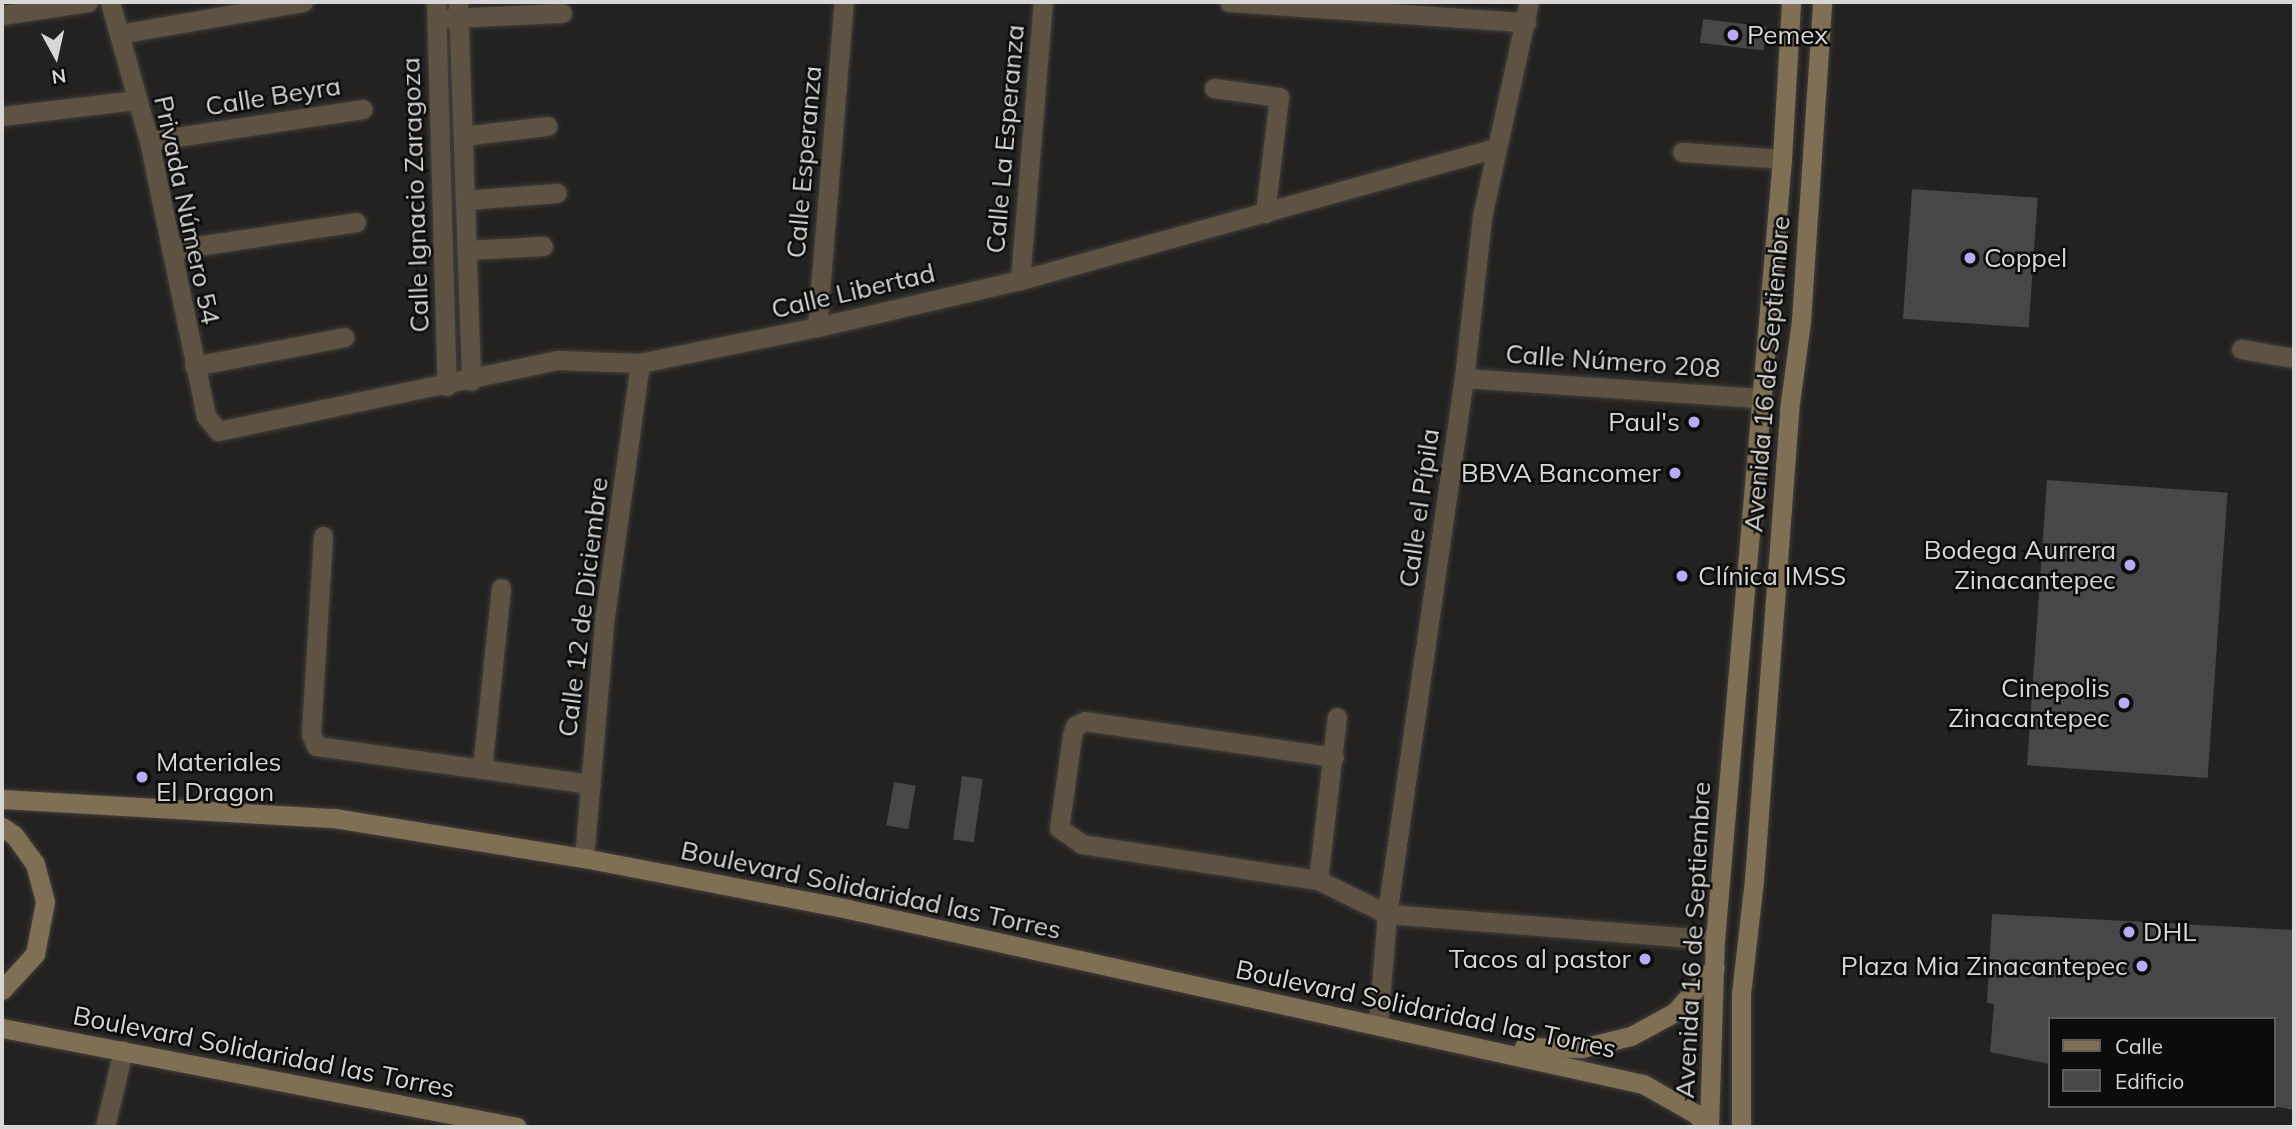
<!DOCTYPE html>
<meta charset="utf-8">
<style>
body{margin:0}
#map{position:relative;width:2296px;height:1129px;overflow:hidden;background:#242220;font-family:Mulish,sans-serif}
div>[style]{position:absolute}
.building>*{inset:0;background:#474649;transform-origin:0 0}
.roads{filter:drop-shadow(0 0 2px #413f3d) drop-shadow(0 0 2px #413f3d)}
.minor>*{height:19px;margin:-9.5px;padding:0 9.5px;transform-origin:9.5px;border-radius:9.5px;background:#5e5343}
.secondary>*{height:19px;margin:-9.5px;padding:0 9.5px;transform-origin:9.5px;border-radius:9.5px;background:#7f6f54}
.dots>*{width:19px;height:19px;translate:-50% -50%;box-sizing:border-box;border:4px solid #0c0c0b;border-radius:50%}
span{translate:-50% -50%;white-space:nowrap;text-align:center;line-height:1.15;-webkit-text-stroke:5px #0c0c0b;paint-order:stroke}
.poi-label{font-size:26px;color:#d8d7d6}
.left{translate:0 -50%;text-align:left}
.right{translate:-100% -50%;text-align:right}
.street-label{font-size:26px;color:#d8d7d6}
.frame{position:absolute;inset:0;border:4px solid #d8d7d6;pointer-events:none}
.legend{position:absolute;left:2048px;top:1017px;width:228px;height:91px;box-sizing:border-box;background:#0c0c0b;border:2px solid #5e5d5c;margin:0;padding:9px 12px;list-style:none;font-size:21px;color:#d8d7d6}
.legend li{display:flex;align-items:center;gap:14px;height:35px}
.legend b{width:35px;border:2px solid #5e5d5c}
.north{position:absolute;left:21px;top:21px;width:70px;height:70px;-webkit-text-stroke:5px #0c0c0b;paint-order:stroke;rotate:172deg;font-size:19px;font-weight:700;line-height:28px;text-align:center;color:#d8d7d6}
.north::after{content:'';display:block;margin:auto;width:24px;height:32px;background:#d8d7d6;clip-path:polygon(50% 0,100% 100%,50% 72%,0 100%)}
</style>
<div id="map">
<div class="building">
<i style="left:1703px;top:19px;width:64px;height:24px;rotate:7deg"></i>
<i style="left:1912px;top:189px;width:126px;height:130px;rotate:4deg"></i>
<i style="left:2047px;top:480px;width:181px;height:286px;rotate:4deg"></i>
<i style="left:962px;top:776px;width:21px;height:64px;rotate:8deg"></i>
<i style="left:894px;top:782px;width:22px;height:44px;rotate:10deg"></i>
<i style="clip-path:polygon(1992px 914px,2294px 930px,2294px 1110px,2273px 1106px,2273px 1019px,2049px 1019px,2049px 1064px,1990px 1052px,1994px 1004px,1987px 1003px)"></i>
</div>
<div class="roads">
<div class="minor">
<i style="left:110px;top:2px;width:144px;rotate:74.3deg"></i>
<i style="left:149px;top:141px;width:281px;rotate:78.3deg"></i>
<i style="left:206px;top:416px;width:19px;rotate:51deg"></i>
<i style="left:218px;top:431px;width:347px;rotate:-11.8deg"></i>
<i style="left:558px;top:360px;width:82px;rotate:2.1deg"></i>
<i style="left:640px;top:363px;width:181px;rotate:-11.5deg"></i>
<i style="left:817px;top:327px;width:208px;rotate:-13deg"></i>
<i style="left:1020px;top:280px;width:493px;rotate:-15.5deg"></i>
<i style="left:436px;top:2px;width:384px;rotate:88.4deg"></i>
<i style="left:458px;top:2px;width:379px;rotate:88deg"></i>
<i style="left:1229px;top:2px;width:298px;rotate:3.9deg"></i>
<i style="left:2px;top:15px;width:87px;rotate:-8.6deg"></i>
<i style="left:448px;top:18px;width:114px;rotate:-2.5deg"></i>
<i style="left:119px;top:34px;width:187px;rotate:-9.9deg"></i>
<i style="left:1214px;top:88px;width:66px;rotate:7.9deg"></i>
<i style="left:1279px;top:97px;width:117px;rotate:96.9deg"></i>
<i style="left:2px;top:116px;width:135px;rotate:-6.8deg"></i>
<i style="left:463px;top:136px;width:85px;rotate:-6.8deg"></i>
<i style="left:149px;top:141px;width:216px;rotate:-8.5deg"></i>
<i style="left:1682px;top:152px;width:100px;rotate:4deg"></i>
<i style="left:465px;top:200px;width:92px;rotate:-4.4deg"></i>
<i style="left:171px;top:250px;width:187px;rotate:-8.6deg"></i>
<i style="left:467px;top:250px;width:76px;rotate:-3deg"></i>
<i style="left:1020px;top:280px;width:279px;rotate:-85.3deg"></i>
<i style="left:817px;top:327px;width:326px;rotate:-85.3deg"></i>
<i style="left:2241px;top:349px;width:54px;rotate:9.6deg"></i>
<i style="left:194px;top:366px;width:153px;rotate:-10.9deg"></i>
<i style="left:1464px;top:378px;width:296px;rotate:3.9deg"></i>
<i style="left:323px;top:536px;width:198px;rotate:93.5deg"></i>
<i style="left:311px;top:734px;width:13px;rotate:67deg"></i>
<i style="left:316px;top:746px;width:277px;rotate:7.9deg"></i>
<i style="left:1334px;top:757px;width:252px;rotate:-171.8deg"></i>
<i style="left:1085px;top:721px;width:11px;rotate:153deg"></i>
<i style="left:1075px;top:726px;width:10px;rotate:107deg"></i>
<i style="left:1072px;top:736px;width:93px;rotate:98deg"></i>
<i style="left:1059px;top:828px;width:28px;rotate:35deg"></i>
<i style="left:1082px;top:844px;width:239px;rotate:8.7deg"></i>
<i style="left:1318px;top:880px;width:77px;rotate:26.2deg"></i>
<i style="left:1387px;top:914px;width:329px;rotate:4.5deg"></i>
<i style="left:482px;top:769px;width:182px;rotate:-84deg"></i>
<i style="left:584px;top:858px;width:244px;rotate:-85.1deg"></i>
<i style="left:605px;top:615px;width:254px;rotate:-82.1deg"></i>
<i style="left:1318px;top:880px;width:164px;rotate:-83.4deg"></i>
<i style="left:1378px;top:1025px;width:111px;rotate:-85.4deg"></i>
<i style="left:1387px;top:914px;width:542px;rotate:-81.83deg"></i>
<i style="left:1464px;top:378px;width:162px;rotate:-83.6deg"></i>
<i style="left:1482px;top:217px;width:220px;rotate:-77.7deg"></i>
<i style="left:105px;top:1127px;width:79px;rotate:-76.8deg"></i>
</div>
<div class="secondary">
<i style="left:2px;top:799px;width:333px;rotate:3.3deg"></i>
<i style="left:334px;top:818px;width:253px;rotate:9.1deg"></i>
<i style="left:584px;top:858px;width:269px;rotate:10.9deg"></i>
<i style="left:848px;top:909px;width:814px;rotate:12.41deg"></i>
<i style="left:1643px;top:1084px;width:61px;rotate:29.5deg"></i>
<i style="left:1696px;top:1114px;width:18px;rotate:47deg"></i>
<i style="left:2px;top:827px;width:14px;rotate:34deg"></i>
<i style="left:14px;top:835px;width:36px;rotate:54deg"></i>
<i style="left:35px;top:864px;width:39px;rotate:75deg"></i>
<i style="left:45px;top:902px;width:53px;rotate:100.9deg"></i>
<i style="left:35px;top:954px;width:49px;rotate:132.5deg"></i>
<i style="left:2px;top:1028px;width:524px;rotate:10.88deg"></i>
<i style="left:1524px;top:1047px;width:58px;rotate:1deg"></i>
<i style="left:1582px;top:1048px;width:50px;rotate:-13.8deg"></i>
<i style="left:1631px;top:1036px;width:50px;rotate:-28.6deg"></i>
<i style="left:1675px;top:1012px;width:60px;rotate:-48.4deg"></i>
<i style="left:1709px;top:1127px;width:187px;rotate:-88.2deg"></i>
<i style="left:1715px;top:940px;width:784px;rotate:-85.1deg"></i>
<i style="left:1782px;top:159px;width:157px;rotate:-86.7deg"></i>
<i style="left:1741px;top:1127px;width:133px;rotate:-90deg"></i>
<i style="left:1741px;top:994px;width:115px;rotate:-83.5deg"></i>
<i style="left:1754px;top:880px;width:471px;rotate:-85.7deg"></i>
<i style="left:1789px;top:410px;width:90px;rotate:-82.3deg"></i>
<i style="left:1801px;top:321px;width:320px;rotate:-86.2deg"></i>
</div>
</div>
<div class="dots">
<i style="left:1733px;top:35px;background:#bbaaf6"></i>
<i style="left:1970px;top:258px;background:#bbaaf6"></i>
<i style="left:1694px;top:422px;background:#bbaaf6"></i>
<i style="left:1675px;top:473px;background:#bbaaf6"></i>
<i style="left:2130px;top:565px;background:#bbaaf6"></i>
<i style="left:1682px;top:576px;background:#bbaaf6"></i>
<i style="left:2124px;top:703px;background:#bbaaf6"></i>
<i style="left:142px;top:777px;background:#bbaaf6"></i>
<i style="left:2129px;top:932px;background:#bbaaf6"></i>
<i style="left:1645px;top:959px;background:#bbaaf6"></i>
<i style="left:2142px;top:966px;background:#bbaaf6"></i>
</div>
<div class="poi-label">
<span class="left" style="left:1747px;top:35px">Pemex</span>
<span class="left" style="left:1984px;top:258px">Coppel</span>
<span class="right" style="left:1680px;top:422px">Paul's</span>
<span class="right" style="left:1661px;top:473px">BBVA Bancomer</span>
<span class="right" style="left:2116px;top:565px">Bodega Aurrera<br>Zinacantepec</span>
<span class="left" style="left:1698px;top:576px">Clínica IMSS</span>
<span class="right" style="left:2110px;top:703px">Cinepolis<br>Zinacantepec</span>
<span class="left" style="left:156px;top:777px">Materiales<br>El Dragon</span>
<span class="left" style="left:2143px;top:932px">DHL</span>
<span class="right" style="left:1631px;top:959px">Tacos al pastor</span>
<span class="right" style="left:2128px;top:966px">Plaza Mia Zinacantepec</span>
</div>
<div class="street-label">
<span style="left:273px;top:96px;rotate:-9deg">Calle Beyra</span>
<span style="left:1005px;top:139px;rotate:-85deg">Calle La Esperanza</span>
<span style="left:804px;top:162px;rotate:-85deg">Calle Esperanza</span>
<span style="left:415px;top:195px;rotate:-92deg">Calle Ignacio Zaragoza</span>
<span style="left:187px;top:210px;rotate:78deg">Privada Número 54</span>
<span style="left:853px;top:291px;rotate:-13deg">Calle Libertad</span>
<span style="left:1613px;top:361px;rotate:4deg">Calle Número 208</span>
<span style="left:1767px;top:374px;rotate:-85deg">Avenida 16 de Septiembre</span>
<span style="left:1419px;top:508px;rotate:-82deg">Calle el Pípila</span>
<span style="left:583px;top:607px;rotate:-83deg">Calle 12 de Diciembre</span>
<span style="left:871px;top:890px;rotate:12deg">Boulevard Solidaridad las Torres</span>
<span style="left:1693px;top:940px;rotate:-87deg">Avenida 16 de Septiembre</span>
<span style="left:1426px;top:1009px;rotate:12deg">Boulevard Solidaridad las Torres</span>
<span style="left:264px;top:1052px;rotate:11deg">Boulevard Solidaridad las Torres</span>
</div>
<div class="frame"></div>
<ul class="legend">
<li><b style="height:9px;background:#7f6f54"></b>Calle</li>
<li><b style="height:19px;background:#474649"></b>Edificio</li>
</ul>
<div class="north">N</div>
</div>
